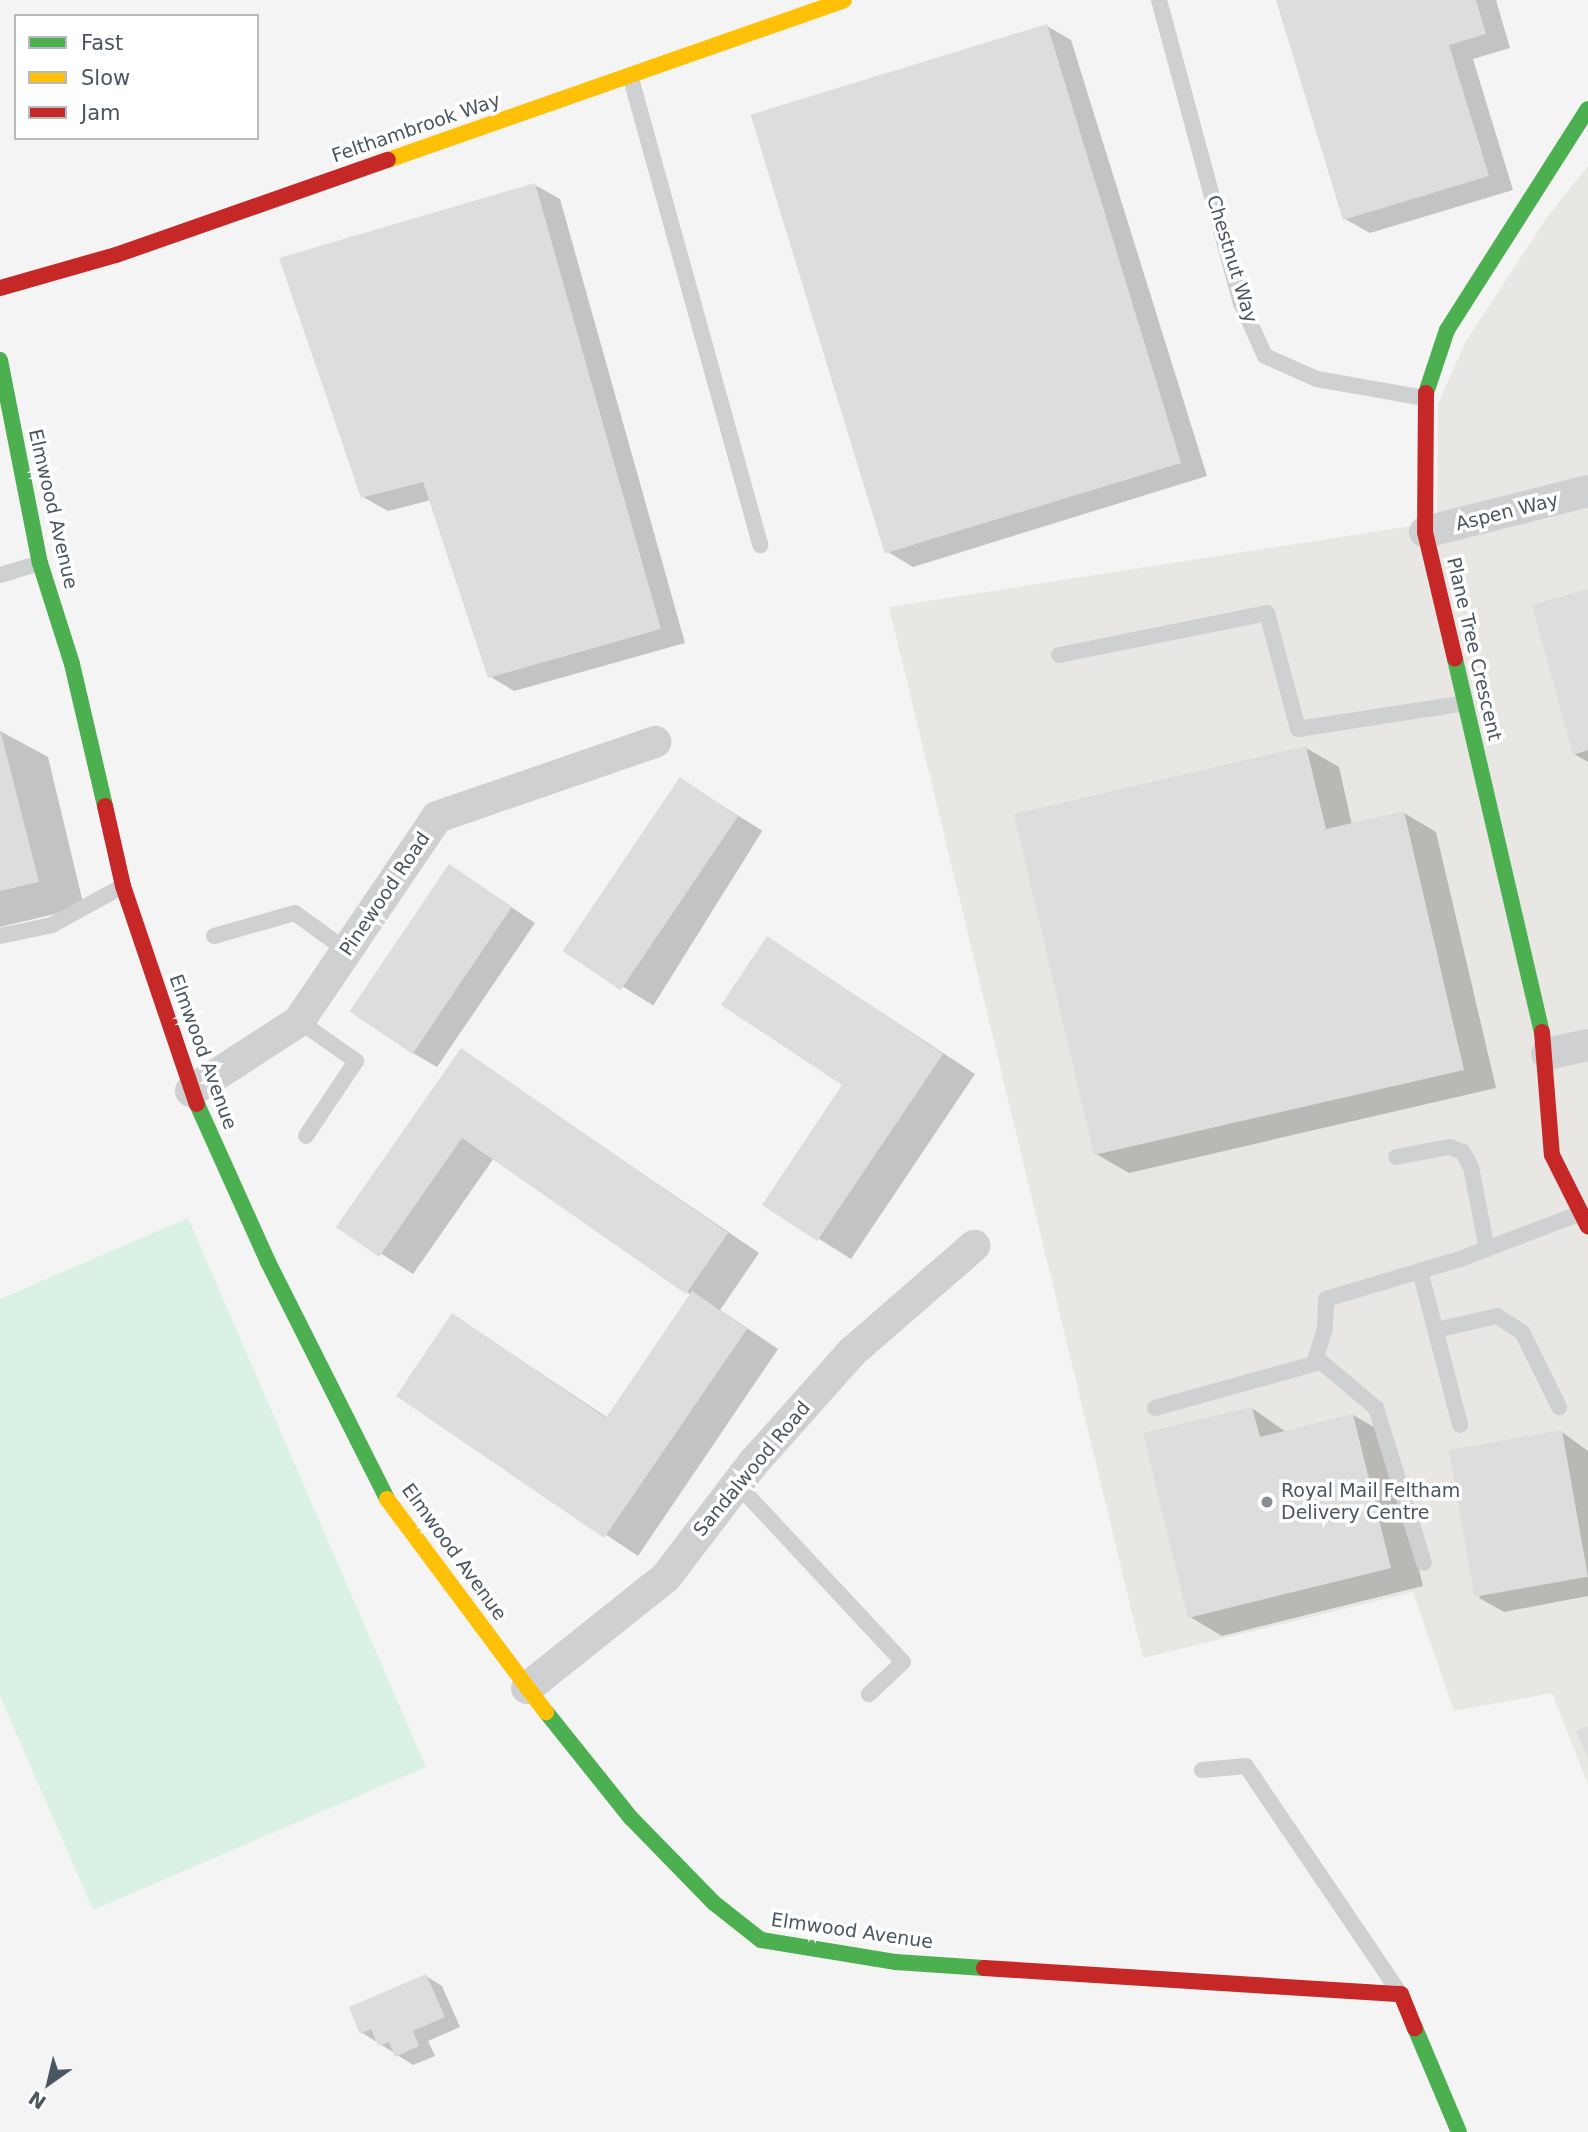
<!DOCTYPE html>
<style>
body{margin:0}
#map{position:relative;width:1588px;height:2132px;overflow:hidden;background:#f4f4f4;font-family:"DejaVu Sans",sans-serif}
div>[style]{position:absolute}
.commercial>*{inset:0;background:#e8e7e3}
.green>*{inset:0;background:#d9f2e3}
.shadow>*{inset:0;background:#0003;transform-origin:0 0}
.building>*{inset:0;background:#ddddde;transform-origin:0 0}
.lane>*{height:16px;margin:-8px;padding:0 8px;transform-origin:8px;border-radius:8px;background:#ced0d2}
.street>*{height:32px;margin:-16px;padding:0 16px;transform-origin:16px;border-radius:16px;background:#ced0d2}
.fast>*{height:16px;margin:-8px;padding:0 8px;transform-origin:8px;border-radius:8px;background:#4caf50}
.slow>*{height:16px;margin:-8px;padding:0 8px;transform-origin:8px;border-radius:8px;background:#ffc107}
.jam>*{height:16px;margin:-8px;padding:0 8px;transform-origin:8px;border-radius:8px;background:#c62828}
.dots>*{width:19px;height:19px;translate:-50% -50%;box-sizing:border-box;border:4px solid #fff;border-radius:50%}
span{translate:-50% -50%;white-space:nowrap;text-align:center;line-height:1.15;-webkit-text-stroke:7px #fff;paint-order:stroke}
.street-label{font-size:19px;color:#4a5661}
.poi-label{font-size:19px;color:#4a5661}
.left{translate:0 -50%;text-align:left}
.legend{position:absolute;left:14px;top:14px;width:245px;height:126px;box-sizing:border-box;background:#fff;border:2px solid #b7bbc0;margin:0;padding:9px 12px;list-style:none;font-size:21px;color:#4a5661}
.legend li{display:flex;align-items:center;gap:14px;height:35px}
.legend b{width:35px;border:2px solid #b7bbc0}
.north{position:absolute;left:14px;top:2048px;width:70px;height:70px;-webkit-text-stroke:5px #fff;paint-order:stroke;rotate:214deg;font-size:19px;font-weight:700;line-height:28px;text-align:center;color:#4a5661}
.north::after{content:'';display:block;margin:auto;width:24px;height:32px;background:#4a5661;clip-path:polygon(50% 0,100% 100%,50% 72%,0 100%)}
</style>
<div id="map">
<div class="commercial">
<i style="clip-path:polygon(1588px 166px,1588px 1784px,1552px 1693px,1454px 1711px,1413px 1592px,1143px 1658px,889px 607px,1437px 522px,1438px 404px,1466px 341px,1548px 216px)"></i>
</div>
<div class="green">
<i style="clip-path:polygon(188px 1218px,426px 1767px,93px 1910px,0 1696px,0 1299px)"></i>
</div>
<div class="shadow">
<i style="clip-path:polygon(1277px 0,1496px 0,1510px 48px,1473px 59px,1513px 190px,1370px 233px,1345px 219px)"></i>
<i style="clip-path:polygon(1047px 26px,1071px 40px,1207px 476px,913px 567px,888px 552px)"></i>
<i style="clip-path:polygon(535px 185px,560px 199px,685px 643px,514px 691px,489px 676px,431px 500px,388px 511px,363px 497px)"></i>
<i style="clip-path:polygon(1588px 591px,1588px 762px,1574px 754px)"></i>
<i style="clip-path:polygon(0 731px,48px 757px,84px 907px,0 927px)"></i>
<i style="clip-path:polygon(1306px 748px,1339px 767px,1352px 825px,1404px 813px,1436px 832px,1496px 1088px,1129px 1173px,1096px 1154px)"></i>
<i style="left:681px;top:780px;width:96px;height:206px;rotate:32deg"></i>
<i style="clip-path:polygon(449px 866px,535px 923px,437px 1067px,413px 1053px)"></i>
<i style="clip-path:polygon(768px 938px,975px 1074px,851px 1259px,764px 1204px,844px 1085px)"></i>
<i style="clip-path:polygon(461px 1050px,759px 1253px,720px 1310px,778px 1349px,638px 1556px,398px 1396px,453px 1315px,608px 1418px,691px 1295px,494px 1158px,413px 1274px,338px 1226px)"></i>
<i style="clip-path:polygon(1252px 1408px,1286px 1432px,1353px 1415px,1386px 1434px,1423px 1586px,1222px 1636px,1190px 1617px)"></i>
<i style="clip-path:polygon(1562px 1432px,1588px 1451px,1588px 1596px,1504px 1612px,1479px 1598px)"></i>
<i style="clip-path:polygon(426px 1976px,442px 1986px,460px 2027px,428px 2041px,435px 2056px,413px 2065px,361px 2032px)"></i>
</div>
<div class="building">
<i style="clip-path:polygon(1276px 0,1476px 0,1486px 34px,1449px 45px,1489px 176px,1343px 220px)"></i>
<i style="left:1047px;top:24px;width:459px;height:310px;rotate:73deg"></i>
<i style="clip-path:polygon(535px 183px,661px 629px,488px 678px,423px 482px,361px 498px,279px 258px)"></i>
<i style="clip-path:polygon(1588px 589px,1588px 750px,1573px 755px,1532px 605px)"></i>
<i style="clip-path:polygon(0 729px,39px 882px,0 891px)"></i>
<i style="clip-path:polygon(1306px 746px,1326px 829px,1404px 811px,1464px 1070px,1094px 1155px,1014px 814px)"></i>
<i style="left:680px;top:777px;width:70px;height:210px;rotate:34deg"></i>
<i style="left:449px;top:864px;width:76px;height:178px;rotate:34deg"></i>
<i style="clip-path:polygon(767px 936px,943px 1054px,817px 1241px,762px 1205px,842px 1085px,721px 1005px)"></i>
<i style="clip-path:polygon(461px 1048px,728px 1233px,686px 1294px,462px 1138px,379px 1257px,336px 1227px)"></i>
<i style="clip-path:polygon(692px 1291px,747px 1329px,604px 1538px,396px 1396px,452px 1313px,606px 1418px)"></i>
<i style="clip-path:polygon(1252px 1407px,1260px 1437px,1353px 1414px,1391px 1568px,1188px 1618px,1143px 1433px)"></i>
<i style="left:1562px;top:1430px;width:149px;height:115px;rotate:80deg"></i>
<i style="clip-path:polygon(1588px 1726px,1588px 1758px,1576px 1731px)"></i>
<i style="clip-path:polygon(426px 1974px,445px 2017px,413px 2031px,419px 2046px,395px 2057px,389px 2042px,378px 2046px,371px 2029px,360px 2034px,349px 2007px)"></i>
</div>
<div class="lane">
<i style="left:1159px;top:0;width:314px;rotate:74.9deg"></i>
<i style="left:1241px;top:303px;width:58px;rotate:65.6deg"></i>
<i style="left:1265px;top:356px;width:57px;rotate:23.9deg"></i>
<i style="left:1317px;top:379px;width:110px;rotate:10deg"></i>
<i style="left:630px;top:75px;width:488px;rotate:74.5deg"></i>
<i style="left:0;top:575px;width:42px;rotate:-16.7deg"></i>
<i style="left:1059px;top:655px;width:212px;rotate:-11.4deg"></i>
<i style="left:1267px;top:613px;width:120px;rotate:75deg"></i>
<i style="left:1298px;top:729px;width:169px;rotate:-8.8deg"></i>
<i style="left:0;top:936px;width:53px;rotate:-11.9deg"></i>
<i style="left:52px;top:925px;width:81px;rotate:-28.8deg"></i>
<i style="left:214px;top:936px;width:84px;rotate:-15.9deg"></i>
<i style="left:295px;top:913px;width:64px;rotate:36.2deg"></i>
<i style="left:299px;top:1021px;width:70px;rotate:35.1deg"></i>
<i style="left:356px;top:1061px;width:90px;rotate:123.7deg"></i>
<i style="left:1396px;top:1157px;width:55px;rotate:-10.5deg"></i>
<i style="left:1450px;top:1147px;width:14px;rotate:21deg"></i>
<i style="left:1463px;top:1152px;width:17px;rotate:62deg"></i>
<i style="left:1471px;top:1167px;width:84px;rotate:79deg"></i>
<i style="left:1420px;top:1271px;width:159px;rotate:75.4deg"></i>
<i style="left:1436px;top:1330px;width:63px;rotate:-12.9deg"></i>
<i style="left:1497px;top:1316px;width:30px;rotate:33deg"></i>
<i style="left:1522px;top:1332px;width:84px;rotate:63.7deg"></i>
<i style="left:1319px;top:1360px;width:75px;rotate:40.1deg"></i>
<i style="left:1376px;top:1408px;width:162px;rotate:72.8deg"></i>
<i style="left:1155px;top:1408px;width:165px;rotate:-15.5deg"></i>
<i style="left:1314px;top:1364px;width:37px;rotate:-73deg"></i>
<i style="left:1325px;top:1329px;width:30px;rotate:-88deg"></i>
<i style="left:1326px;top:1299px;width:140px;rotate:-16.6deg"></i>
<i style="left:1460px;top:1259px;width:129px;rotate:-20.8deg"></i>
<i style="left:737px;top:1484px;width:243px;rotate:47deg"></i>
<i style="left:903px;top:1662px;width:47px;rotate:136.7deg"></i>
<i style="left:1202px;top:1770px;width:44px;rotate:-5.2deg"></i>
<i style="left:1246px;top:1766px;width:269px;rotate:55.9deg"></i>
</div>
<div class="street">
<i style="left:1425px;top:532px;width:168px;rotate:-14.1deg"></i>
<i style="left:1547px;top:1054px;width:42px;rotate:-12.4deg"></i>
<i style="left:191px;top:1091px;width:129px;rotate:-32.9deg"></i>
<i style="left:299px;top:1021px;width:246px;rotate:-55.9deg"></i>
<i style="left:437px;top:817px;width:231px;rotate:-19deg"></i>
<i style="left:527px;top:1688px;width:178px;rotate:-38.6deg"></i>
<i style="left:666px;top:1577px;width:145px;rotate:-52.6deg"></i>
<i style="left:754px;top:1462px;width:147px;rotate:-48.3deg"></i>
<i style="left:852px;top:1352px;width:162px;rotate:-41deg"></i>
</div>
<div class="fast">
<i style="left:0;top:360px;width:207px;rotate:78.9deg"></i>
<i style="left:40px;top:563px;width:106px;rotate:72.4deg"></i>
<i style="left:72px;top:664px;width:146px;rotate:76.9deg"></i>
<i style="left:1426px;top:393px;width:66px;rotate:-71.6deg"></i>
<i style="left:1447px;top:330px;width:262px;rotate:-57.5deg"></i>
<i style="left:1455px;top:659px;width:383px;rotate:76.9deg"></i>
<i style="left:197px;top:1104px;width:173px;rotate:65.8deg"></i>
<i style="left:268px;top:1262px;width:265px;rotate:63.3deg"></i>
<i style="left:546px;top:1712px;width:136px;rotate:51.3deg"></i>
<i style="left:631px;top:1818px;width:119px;rotate:45.7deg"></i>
<i style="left:714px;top:1903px;width:60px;rotate:38.2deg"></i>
<i style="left:761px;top:1940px;width:137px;rotate:9.3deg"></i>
<i style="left:896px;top:1962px;width:88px;rotate:3.9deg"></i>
<i style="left:1415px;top:2028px;width:113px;rotate:67.1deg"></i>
</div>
<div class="slow">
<i style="left:388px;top:160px;width:483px;rotate:-19.3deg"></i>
<i style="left:387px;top:1499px;width:266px;rotate:53.3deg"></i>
</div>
<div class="jam">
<i style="left:0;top:288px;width:121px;rotate:-15.9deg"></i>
<i style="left:116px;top:255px;width:288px;rotate:-19.3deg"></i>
<i style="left:1426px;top:393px;width:139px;rotate:90.4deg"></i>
<i style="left:1425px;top:532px;width:130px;rotate:76.7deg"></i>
<i style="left:105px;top:806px;width:82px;rotate:77.3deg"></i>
<i style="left:123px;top:886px;width:230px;rotate:71.3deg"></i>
<i style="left:1542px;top:1032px;width:123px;rotate:85.4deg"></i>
<i style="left:1552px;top:1155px;width:80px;rotate:63.4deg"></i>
<i style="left:984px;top:1968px;width:418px;rotate:3.6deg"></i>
<i style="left:1401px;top:1994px;width:37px;rotate:68deg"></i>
</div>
<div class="dots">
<i style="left:1267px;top:1502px;background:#868d94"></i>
</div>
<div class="street-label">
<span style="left:416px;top:128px;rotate:-19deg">Felthambrook Way</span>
<span style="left:1232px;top:259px;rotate:73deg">Chestnut Way</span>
<span style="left:53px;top:509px;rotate:77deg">Elmwood Avenue</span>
<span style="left:1507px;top:512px;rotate:-14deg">Aspen Way</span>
<span style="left:1474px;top:649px;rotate:77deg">Plane Tree Crescent</span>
<span style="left:385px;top:894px;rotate:-56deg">Pinewood Road</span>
<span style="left:203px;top:1052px;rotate:70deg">Elmwood Avenue</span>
<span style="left:752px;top:1469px;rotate:-50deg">Sandalwood Road</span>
<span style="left:454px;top:1552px;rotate:54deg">Elmwood Avenue</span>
<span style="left:852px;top:1931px;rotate:8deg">Elmwood Avenue</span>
</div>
<div class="poi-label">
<span class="left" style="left:1281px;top:1502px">Royal Mail Feltham<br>Delivery Centre</span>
</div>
<ul class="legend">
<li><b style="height:9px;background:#4caf50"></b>Fast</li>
<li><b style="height:9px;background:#ffc107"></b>Slow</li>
<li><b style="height:9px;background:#c62828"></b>Jam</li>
</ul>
<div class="north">N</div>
</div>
